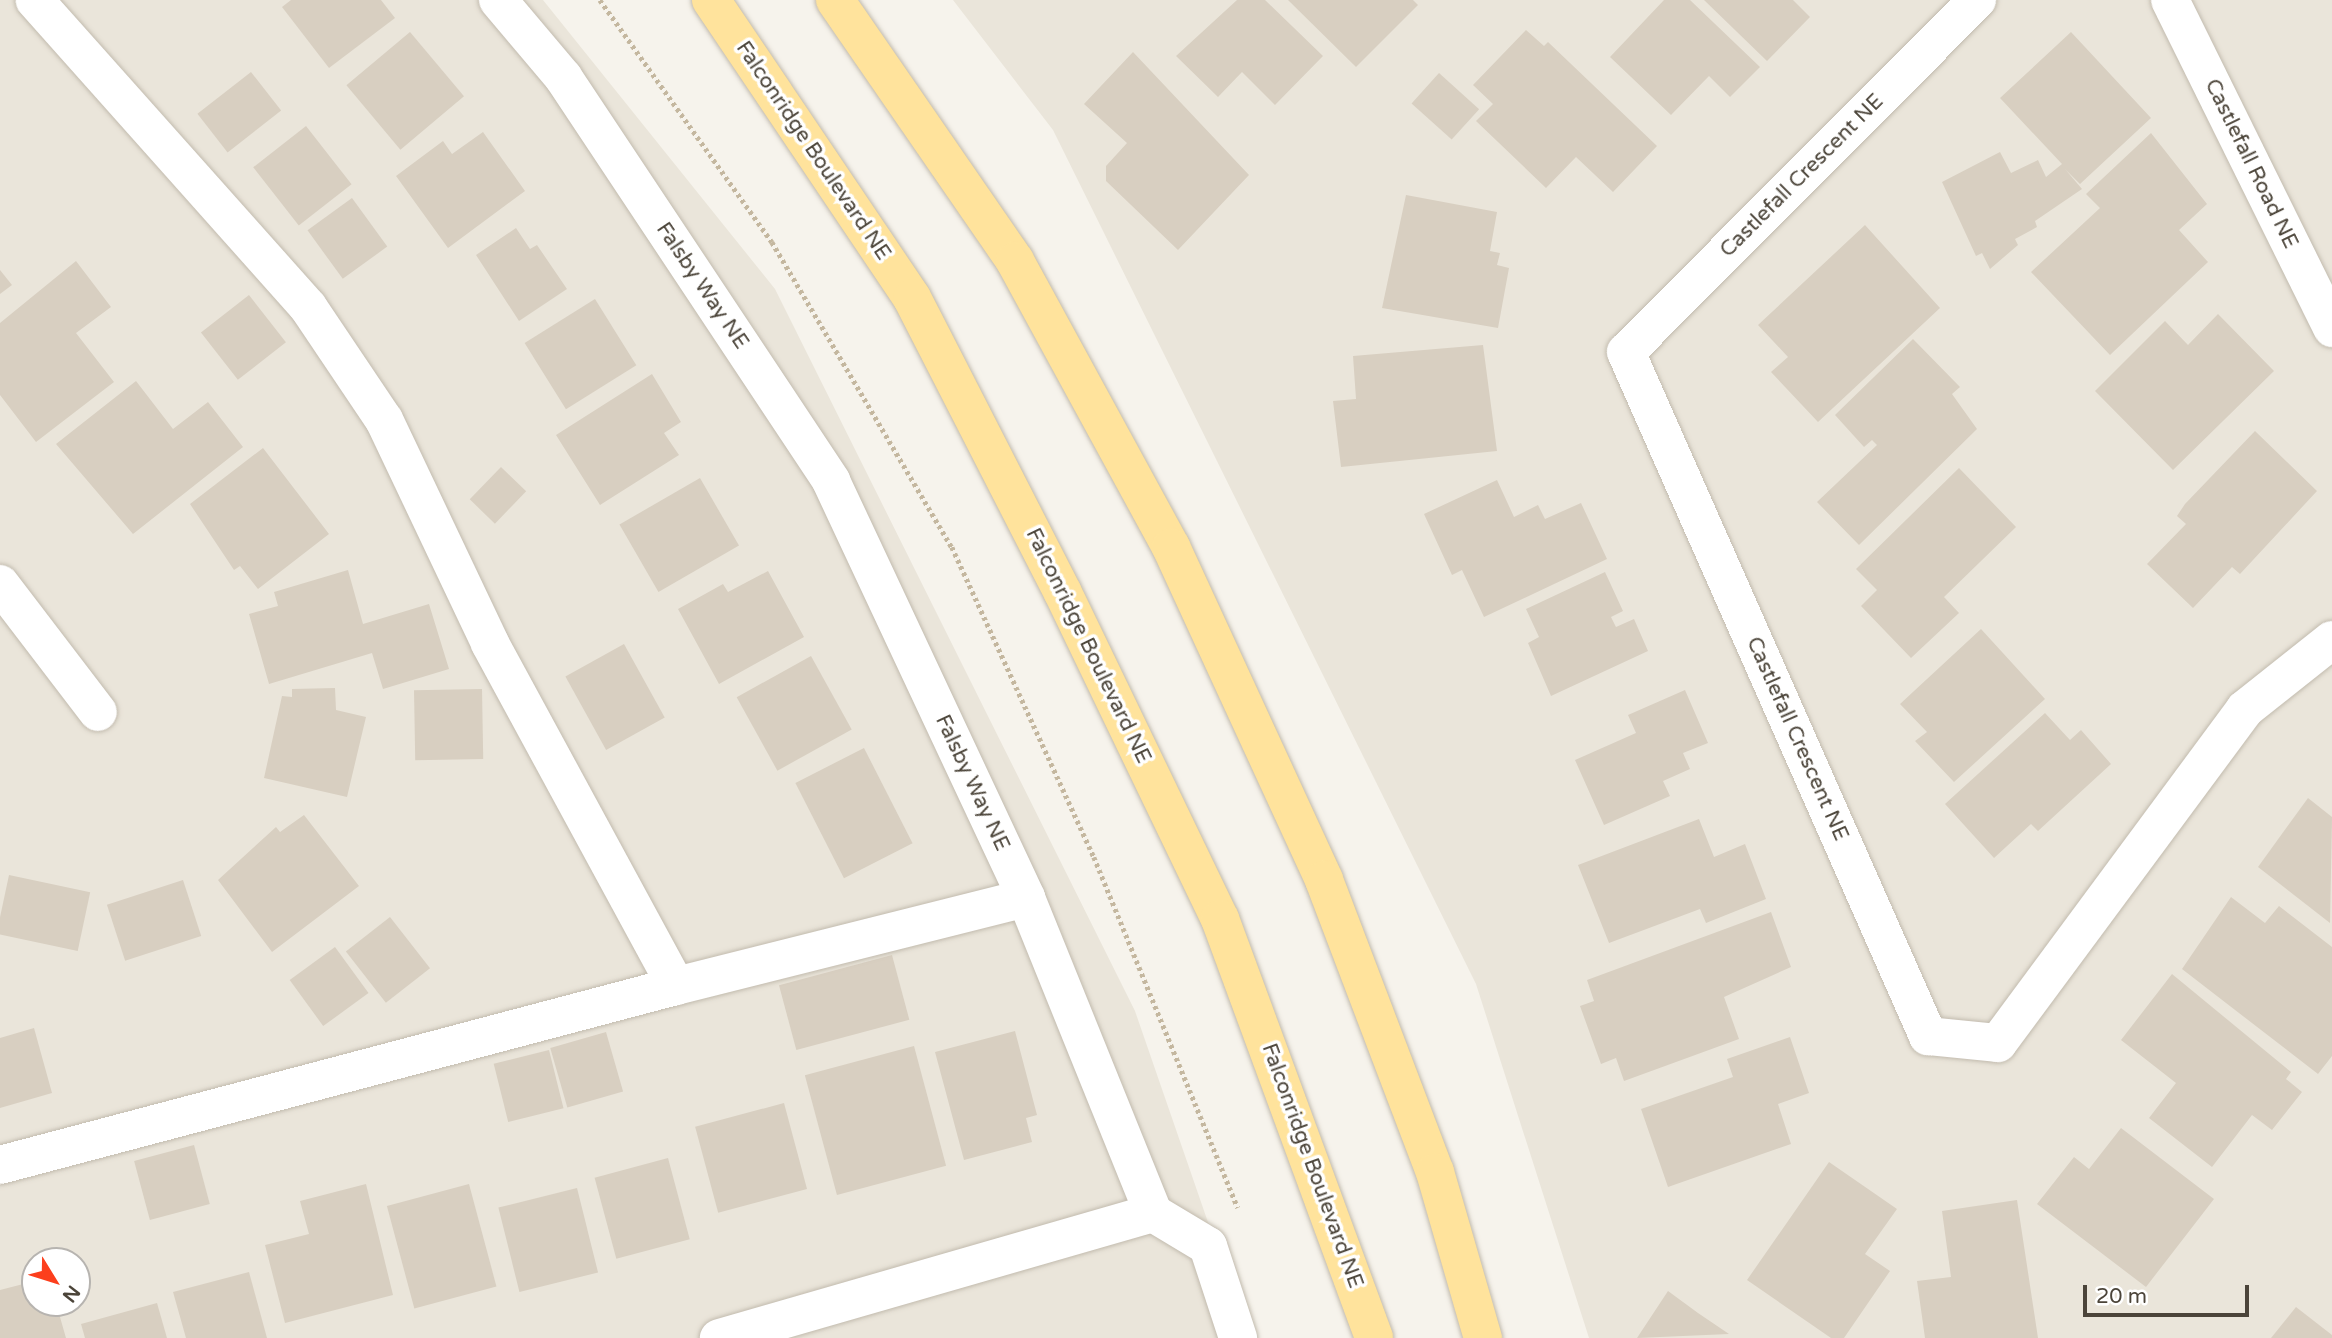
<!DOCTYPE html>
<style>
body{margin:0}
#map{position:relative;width:2332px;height:1338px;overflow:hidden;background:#f6f3ec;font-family:"Varela Round",sans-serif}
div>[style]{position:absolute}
.residential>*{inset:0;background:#eae5da}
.building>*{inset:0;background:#d8cfc1;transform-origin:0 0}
.path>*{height:4.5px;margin-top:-2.25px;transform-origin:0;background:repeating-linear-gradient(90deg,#c4b79f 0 3.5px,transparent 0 7px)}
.roads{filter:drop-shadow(0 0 2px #c2bbae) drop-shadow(0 0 2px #c2bbae)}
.minor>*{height:38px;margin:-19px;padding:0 19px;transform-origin:19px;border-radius:19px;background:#fff}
.major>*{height:38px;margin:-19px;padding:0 19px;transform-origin:19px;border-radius:19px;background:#ffe39c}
span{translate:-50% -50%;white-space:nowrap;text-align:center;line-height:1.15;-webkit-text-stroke:7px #fff;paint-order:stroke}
.street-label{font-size:21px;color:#4b4439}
.north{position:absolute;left:21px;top:1247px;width:70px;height:70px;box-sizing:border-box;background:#fff;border:2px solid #b7b4b0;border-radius:50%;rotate:128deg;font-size:19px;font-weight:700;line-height:28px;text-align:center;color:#4b4439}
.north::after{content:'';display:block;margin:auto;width:24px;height:32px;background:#fc3f1d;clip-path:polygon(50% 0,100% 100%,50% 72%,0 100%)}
.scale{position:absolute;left:2083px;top:1285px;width:166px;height:32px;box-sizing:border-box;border:4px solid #4b4439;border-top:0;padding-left:9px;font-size:21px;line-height:24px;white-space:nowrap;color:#4b4439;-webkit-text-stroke:5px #fff;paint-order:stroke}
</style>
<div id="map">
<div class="residential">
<i style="clip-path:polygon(evenodd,0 0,543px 0,775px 289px,1135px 1011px,1248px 1338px,0 1338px,0 0,35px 1261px,77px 1261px,77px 1303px,35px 1303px,35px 1261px)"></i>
<i style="clip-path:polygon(953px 0,2332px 0,2332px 1338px,1589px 1338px,1476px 984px,1053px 130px)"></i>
</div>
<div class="building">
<i style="clip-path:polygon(291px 0,381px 0,395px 18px,329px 68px,282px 7px)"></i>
<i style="clip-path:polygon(1237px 0,1265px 0,1323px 56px,1275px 105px,1242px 72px,1218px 97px,1176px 56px)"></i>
<i style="clip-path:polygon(1288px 0,1413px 0,1418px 5px,1356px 67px)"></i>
<i style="clip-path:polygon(1664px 0,1690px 0,1760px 67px,1730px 97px,1709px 76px,1671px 115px,1610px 57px)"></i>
<i style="clip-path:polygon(1704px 0,1793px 0,1810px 17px,1767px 61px)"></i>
<i style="clip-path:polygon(1526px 30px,1544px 46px,1548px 42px,1657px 146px,1613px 192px,1576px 157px,1546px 188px,1476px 121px,1493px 104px,1473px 85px)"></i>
<i style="left:410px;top:32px;width:84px;height:83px;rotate:50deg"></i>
<i style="clip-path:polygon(2071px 32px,2151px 118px,2080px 184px,2065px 169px,2082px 189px,2035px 221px,2037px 227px,2015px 239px,2018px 245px,1990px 269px,1982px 253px,1976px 256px,1942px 182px,2000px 152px,2011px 173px,2038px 160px,2046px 177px,2062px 164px,2000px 98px)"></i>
<i style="clip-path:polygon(1133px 52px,1249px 175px,1178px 250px,1106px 181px,1106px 166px,1127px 143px,1084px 104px)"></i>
<i style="left:251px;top:72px;width:49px;height:68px;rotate:52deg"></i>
<i style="left:1439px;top:73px;width:54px;height:41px;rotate:42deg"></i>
<i style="left:306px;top:126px;width:74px;height:67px;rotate:52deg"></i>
<i style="clip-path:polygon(483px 132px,525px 191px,448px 248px,396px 176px,443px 141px,452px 154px)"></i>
<i style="clip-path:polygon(2151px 133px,2207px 204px,2179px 230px,2208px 262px,2110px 355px,2031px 272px,2100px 208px,2086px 194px)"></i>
<i style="clip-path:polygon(1406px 195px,1497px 212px,1490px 251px,1500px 253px,1497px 265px,1509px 268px,1498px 328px,1382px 308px)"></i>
<i style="left:352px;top:198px;width:60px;height:55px;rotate:54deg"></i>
<i style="clip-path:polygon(1865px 225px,1940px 308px,1818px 422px,1771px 372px,1788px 357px,1758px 325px)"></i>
<i style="clip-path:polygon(516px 228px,530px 249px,537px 245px,567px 289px,519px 321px,476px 255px)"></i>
<i style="clip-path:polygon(76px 261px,111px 307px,76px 333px,114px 382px,36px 442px,0 395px,0 323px)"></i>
<i style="clip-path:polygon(0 270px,12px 285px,0 294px)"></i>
<i style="left:249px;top:295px;width:60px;height:61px;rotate:52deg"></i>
<i style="left:595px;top:299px;width:78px;height:83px;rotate:58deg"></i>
<i style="clip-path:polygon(2218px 314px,2274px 371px,2173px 470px,2095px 391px,2165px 321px,2188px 345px)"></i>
<i style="clip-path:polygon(1913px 339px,1960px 387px,1952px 394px,1977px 429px,1859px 545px,1817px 502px,1877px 445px,1872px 440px,1864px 447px,1835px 415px)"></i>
<i style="clip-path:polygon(1483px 345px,1497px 451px,1341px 467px,1333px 401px,1356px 399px,1353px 356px)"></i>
<i style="clip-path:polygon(652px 374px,681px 422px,664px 433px,679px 455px,600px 505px,556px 435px)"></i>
<i style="clip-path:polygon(136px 381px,173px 429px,208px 402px,243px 447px,133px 534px,56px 444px)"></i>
<i style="clip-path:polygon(2255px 431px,2317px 491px,2240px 574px,2232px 567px,2193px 608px,2147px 564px,2186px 524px,2177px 516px,2185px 504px)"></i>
<i style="clip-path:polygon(263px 448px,329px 534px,258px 589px,240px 566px,234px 570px,190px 504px)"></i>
<i style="left:501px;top:467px;width:35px;height:45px;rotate:44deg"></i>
<i style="clip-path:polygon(1959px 468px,2016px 527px,1944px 597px,1959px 613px,1911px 658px,1861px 606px,1877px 590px,1856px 569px)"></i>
<i style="left:700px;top:478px;width:78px;height:93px;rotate:60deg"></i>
<i style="clip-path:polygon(1497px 480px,1514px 517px,1538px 505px,1545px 519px,1581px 503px,1607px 559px,1484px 617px,1462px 570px,1452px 575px,1424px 514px)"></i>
<i style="clip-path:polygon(348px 570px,363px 624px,429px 604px,449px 669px,383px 689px,372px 653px,269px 684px,249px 614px,278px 606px,274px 592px)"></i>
<i style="clip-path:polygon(768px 571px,804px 637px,719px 684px,678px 609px,723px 584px,728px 592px)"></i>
<i style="clip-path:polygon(1605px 572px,1623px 611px,1611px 617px,1616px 627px,1634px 619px,1648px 651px,1551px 696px,1528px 643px,1539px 637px,1526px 609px)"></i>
<i style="clip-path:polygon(1981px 629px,2045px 699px,1954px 782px,1915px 741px,1927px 732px,1900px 704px)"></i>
<i style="left:624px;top:644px;width:84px;height:67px;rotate:61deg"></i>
<i style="left:811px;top:656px;width:84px;height:85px;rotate:61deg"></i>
<i style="clip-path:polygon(335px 688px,336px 710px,366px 717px,347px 797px,264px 778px,282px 696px,292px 697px,292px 689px)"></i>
<i style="left:482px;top:689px;width:70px;height:68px;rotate:89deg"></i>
<i style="clip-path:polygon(1685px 690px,1708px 743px,1683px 753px,1690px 769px,1663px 781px,1670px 796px,1604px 825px,1575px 760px,1636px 733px,1628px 715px)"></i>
<i style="clip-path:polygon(2045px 713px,2070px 740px,2081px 730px,2111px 764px,2038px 831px,2031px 824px,1994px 858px,1945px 804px)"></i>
<i style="left:864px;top:748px;width:107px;height:77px;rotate:63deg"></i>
<i style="clip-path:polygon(2308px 798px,2332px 817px,2330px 923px,2258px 867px)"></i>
<i style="clip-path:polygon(304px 815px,359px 886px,272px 952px,218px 880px,276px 827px,280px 832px)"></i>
<i style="clip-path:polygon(1699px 819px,1714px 857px,1745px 844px,1766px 899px,1706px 923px,1700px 909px,1609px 943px,1578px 865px)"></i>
<i style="left:9px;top:875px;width:83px;height:60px;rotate:12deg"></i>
<i style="left:183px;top:880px;width:59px;height:80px;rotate:72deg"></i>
<i style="clip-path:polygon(2231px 897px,2265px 923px,2279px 906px,2332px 947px,2332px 1056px,2318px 1074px,2182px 969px)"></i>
<i style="clip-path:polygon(1771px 912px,1791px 967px,1724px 997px,1739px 1039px,1624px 1081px,1616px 1058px,1601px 1064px,1580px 1006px,1594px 1001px,1587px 980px)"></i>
<i style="left:390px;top:917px;width:65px;height:56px;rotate:52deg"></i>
<i style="left:335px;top:947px;width:57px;height:56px;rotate:54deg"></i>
<i style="left:892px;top:955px;width:67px;height:117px;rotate:75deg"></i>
<i style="clip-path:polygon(2172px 974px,2291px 1072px,2286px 1079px,2302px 1092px,2272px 1130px,2252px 1115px,2212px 1167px,2149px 1118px,2176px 1083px,2121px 1040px)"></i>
<i style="clip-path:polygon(34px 1028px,52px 1093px,0 1108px,0 1038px)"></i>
<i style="clip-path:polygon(1015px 1031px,1037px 1115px,1026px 1118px,1032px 1142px,964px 1160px,935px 1052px)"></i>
<i style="left:606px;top:1032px;width:62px;height:58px;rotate:74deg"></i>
<i style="clip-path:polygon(1790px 1037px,1809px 1093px,1778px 1104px,1791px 1144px,1668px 1187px,1641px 1109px,1733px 1077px,1727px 1059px)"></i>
<i style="left:914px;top:1046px;width:124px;height:113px;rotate:75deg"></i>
<i style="left:549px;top:1050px;width:60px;height:57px;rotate:76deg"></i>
<i style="left:784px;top:1103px;width:89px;height:92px;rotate:75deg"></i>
<i style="clip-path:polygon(2121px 1128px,2214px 1199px,2146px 1287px,2037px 1204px,2074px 1157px,2089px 1169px)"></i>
<i style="left:194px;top:1145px;width:61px;height:62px;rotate:75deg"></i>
<i style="left:668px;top:1158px;width:84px;height:76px;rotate:75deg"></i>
<i style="clip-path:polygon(1829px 1162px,1897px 1209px,1865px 1254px,1890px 1271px,1844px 1338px,1831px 1338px,1747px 1280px)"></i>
<i style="clip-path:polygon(366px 1184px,393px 1295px,285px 1323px,265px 1245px,309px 1234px,300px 1201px)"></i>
<i style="left:469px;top:1184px;width:106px;height:85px;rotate:75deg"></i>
<i style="left:577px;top:1188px;width:87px;height:81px;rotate:76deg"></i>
<i style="clip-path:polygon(2017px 1200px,2038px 1338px,1925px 1338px,1917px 1281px,1951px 1277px,1942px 1211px)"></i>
<i style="clip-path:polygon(249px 1272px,267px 1338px,186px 1338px,173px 1292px)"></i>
<i style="clip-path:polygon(35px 1281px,35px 1303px,56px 1303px,66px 1338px,0 1338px,0 1290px)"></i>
<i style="clip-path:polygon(1668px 1291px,1698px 1313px,1729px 1334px,1637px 1338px)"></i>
<i style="clip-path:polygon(157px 1303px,167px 1338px,85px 1338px,81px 1324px)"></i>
<i style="clip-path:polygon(2296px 1307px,2332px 1335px,2332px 1338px,2271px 1338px)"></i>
</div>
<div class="path">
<i style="left:600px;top:0;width:297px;rotate:54.6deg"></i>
<i style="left:772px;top:242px;width:354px;rotate:59.5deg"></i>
<i style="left:952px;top:547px;width:341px;rotate:65.4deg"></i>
<i style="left:1094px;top:857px;width:379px;rotate:67.7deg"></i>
</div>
<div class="roads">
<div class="minor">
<i style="left:498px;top:0;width:101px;rotate:49.8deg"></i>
<i style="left:563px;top:77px;width:485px;rotate:56.4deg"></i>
<i style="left:831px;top:481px;width:460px;rotate:64.9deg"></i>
<i style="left:1026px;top:898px;width:340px;rotate:68deg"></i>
<i style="left:1153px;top:1213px;width:452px;rotate:163.9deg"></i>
<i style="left:1977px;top:0;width:497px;rotate:134.9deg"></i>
<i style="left:1626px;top:352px;width:748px;rotate:66.18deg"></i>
<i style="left:1928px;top:1036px;width:70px;rotate:5.7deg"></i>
<i style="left:1998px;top:1043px;width:415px;rotate:-53.5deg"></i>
<i style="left:2245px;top:709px;width:111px;rotate:-38.4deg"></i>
<i style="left:2170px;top:0;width:366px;rotate:63.7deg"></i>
<i style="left:0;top:584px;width:161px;rotate:52.6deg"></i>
<i style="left:676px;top:986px;width:361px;rotate:-14.1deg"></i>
<i style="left:0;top:1165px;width:699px;rotate:-14.83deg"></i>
<i style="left:676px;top:986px;width:390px;rotate:-118.5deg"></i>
<i style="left:490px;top:643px;width:247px;rotate:-115.4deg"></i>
<i style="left:384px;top:420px;width:136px;rotate:-123.9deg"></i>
<i style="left:308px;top:307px;width:411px;rotate:-131.7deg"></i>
<i style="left:1153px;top:1213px;width:64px;rotate:31deg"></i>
<i style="left:1208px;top:1246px;width:97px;rotate:71.9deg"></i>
</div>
<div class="major">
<i style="left:711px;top:0;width:359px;rotate:56deg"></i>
<i style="left:912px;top:298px;width:331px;rotate:62.9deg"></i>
<i style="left:1063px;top:593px;width:362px;rotate:64.3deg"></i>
<i style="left:1220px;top:919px;width:446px;rotate:69.8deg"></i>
<i style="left:835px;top:0;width:317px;rotate:55.4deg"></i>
<i style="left:1015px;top:261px;width:326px;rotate:61.4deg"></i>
<i style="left:1171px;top:547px;width:366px;rotate:65.3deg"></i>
<i style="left:1324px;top:880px;width:312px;rotate:69.2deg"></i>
<i style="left:1435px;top:1172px;width:173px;rotate:73.9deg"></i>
</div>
</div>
<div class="street-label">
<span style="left:813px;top:151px;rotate:56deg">Falconridge Boulevard NE</span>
<span style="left:2251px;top:164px;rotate:64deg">Castlefall Road NE</span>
<span style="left:1802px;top:176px;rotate:-45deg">Castlefall Crescent NE</span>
<span style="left:702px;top:286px;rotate:56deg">Falsby Way NE</span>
<span style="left:1088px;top:646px;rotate:64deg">Falconridge Boulevard NE</span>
<span style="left:1797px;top:739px;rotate:66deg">Castlefall Crescent NE</span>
<span style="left:972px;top:783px;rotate:65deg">Falsby Way NE</span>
<span style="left:1312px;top:1166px;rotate:70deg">Falconridge Boulevard NE</span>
</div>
<div class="north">N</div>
<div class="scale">20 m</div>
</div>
